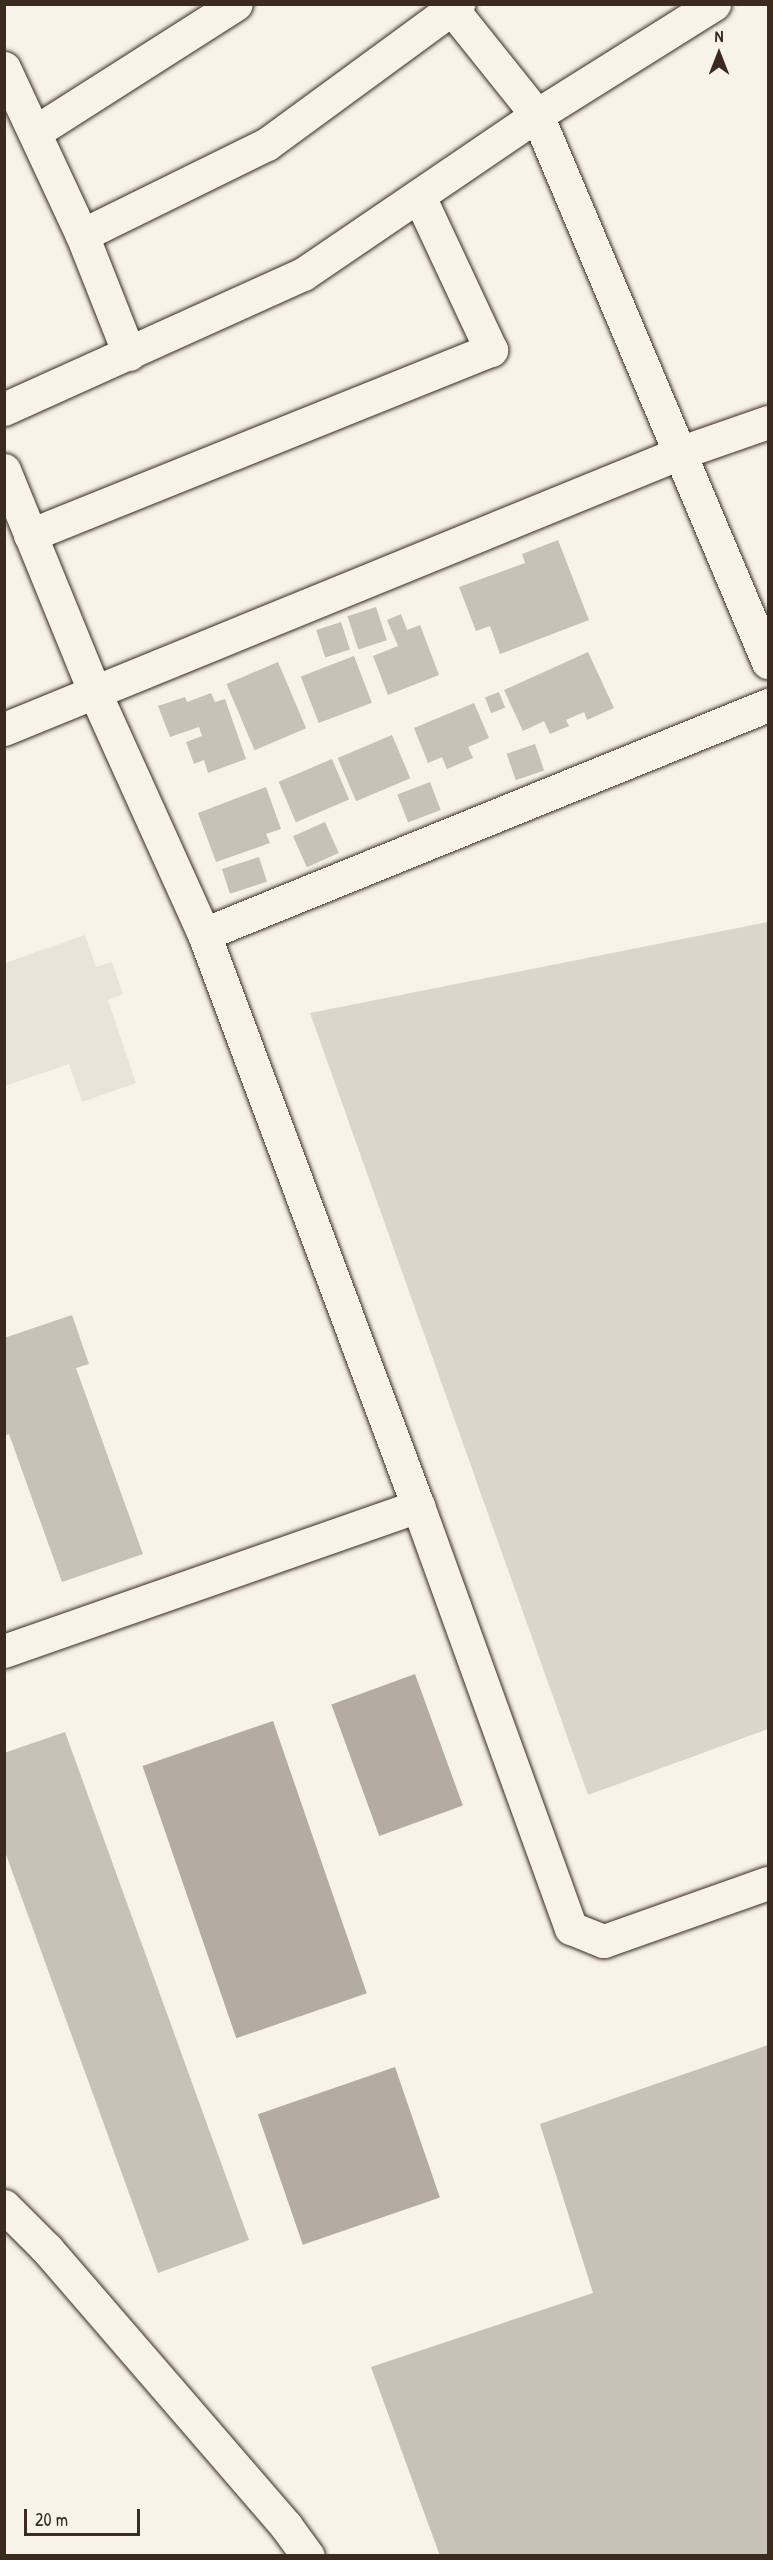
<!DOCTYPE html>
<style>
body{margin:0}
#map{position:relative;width:773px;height:2560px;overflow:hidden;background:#f7f3e8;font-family:"Patrick Hand",sans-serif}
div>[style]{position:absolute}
.built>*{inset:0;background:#e9e4d9}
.green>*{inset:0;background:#dbd6cb}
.water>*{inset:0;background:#b4aca0;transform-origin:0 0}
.building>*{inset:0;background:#c8c1b6;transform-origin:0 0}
.roads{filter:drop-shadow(0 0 2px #3b2a1e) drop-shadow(0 0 2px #3b2a1e)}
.minor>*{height:33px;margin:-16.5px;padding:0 16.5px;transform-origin:16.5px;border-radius:16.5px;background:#f7f3e8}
span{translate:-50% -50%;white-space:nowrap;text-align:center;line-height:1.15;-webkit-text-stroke:4.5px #f7f3e8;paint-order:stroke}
.frame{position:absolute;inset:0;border:6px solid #3b2a1e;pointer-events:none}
.north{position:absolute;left:689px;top:24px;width:60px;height:60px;-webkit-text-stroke:4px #f7f3e8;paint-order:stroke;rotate:0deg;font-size:16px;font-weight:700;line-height:24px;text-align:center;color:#3b2a1e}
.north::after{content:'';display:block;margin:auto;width:21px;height:27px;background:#3b2a1e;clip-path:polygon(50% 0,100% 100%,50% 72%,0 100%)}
.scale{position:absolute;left:24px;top:2509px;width:116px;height:27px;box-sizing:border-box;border:3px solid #3b2a1e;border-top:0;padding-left:8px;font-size:18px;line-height:21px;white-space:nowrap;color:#3b2a1e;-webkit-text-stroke:4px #f7f3e8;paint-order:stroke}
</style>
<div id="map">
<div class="built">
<i style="clip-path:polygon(85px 935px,96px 967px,112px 962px,123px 994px,108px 1000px,136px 1083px,82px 1102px,69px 1064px,5px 1086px,5px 963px)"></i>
</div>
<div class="green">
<i style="clip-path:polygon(768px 922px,768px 1729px,588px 1795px,310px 1013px)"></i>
</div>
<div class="water">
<i style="left:415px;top:1674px;width:140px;height:89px;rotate:70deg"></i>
<i style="left:273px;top:1721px;width:288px;height:138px;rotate:71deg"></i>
<i style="left:395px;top:2067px;width:138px;height:145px;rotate:71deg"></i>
</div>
<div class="building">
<i style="clip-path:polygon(558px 540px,589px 620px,500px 654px,490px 626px,476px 631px,459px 587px,525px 563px,522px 554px)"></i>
<i style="left:376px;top:607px;width:35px;height:30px;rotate:72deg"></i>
<i style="clip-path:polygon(401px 614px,407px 630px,420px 625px,439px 675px,388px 695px,373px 656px,398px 646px,387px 620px)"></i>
<i style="left:341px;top:622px;width:29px;height:26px;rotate:72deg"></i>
<i style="clip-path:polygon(588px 652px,614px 708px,587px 720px,584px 712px,566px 720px,569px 726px,550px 734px,544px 721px,523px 731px,504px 690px)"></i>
<i style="left:354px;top:656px;width:50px;height:57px;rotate:69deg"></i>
<i style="left:278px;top:662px;width:72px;height:56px;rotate:67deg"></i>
<i style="left:499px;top:692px;width:17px;height:15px;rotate:69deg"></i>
<i style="clip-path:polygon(211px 693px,215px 702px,225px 699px,246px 759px,208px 773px,204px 760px,194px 764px,186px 742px,202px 736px,199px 727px,170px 737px,158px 706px,185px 697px,187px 702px)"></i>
<i style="clip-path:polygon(474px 703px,489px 738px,468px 747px,473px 758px,447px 769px,442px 757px,428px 763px,414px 728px)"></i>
<i style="left:392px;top:735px;width:47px;height:59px;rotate:67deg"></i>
<i style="left:535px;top:744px;width:28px;height:30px;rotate:71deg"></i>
<i style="left:332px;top:759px;width:44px;height:58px;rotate:67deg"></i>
<i style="left:430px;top:782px;width:30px;height:35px;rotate:69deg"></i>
<i style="clip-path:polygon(266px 787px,281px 829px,266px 834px,270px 843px,216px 862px,198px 813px)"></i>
<i style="left:325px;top:822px;width:34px;height:35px;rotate:66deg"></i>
<i style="left:259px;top:857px;width:26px;height:39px;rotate:72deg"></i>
<i style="clip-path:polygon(72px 1315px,89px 1364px,76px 1368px,143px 1554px,62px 1582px,9px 1434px,4px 1436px,4px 1338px)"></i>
<i style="clip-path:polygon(65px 1732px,249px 2240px,158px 2273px,4px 1849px,4px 1753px)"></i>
<i style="clip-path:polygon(768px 2045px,768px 2556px,440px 2556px,371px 2367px,593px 2293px,540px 2124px)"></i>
</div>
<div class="roads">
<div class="minor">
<i style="left:448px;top:4px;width:142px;rotate:51.3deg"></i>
<i style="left:537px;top:115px;width:594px;rotate:67.11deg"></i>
<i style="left:4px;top:68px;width:184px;rotate:65deg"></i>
<i style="left:82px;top:235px;width:128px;rotate:68.4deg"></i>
<i style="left:35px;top:132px;width:238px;rotate:-32.5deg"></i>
<i style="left:82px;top:235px;width:206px;rotate:-26.2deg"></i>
<i style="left:267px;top:144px;width:237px;rotate:-36.2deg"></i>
<i style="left:4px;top:409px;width:328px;rotate:-24.3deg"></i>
<i style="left:303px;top:274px;width:283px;rotate:-34.2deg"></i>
<i style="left:537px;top:115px;width:209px;rotate:-32.1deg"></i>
<i style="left:4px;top:470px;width:241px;rotate:67.8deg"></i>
<i style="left:95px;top:693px;width:265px;rotate:65.7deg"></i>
<i style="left:204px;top:934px;width:611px;rotate:69.49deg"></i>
<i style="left:418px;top:1506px;width:449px;rotate:70.1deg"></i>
<i style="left:571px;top:1928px;width:35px;rotate:22deg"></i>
<i style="left:604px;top:1941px;width:174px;rotate:-19.5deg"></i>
<i style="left:30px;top:535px;width:497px;rotate:-21.9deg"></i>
<i style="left:491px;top:350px;width:170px;rotate:-115.1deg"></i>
<i style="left:4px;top:729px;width:732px;rotate:-22.22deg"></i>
<i style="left:682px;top:452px;width:91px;rotate:-19.2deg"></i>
<i style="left:204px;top:934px;width:609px;rotate:-22.1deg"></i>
<i style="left:4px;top:1651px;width:439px;rotate:-19.3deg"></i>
<i style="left:4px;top:2206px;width:61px;rotate:45deg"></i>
<i style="left:47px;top:2249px;width:366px;rotate:49.2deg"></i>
<i style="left:286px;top:2526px;width:37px;rotate:54deg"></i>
</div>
</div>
<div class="frame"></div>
<div class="north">N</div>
<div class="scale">20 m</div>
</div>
